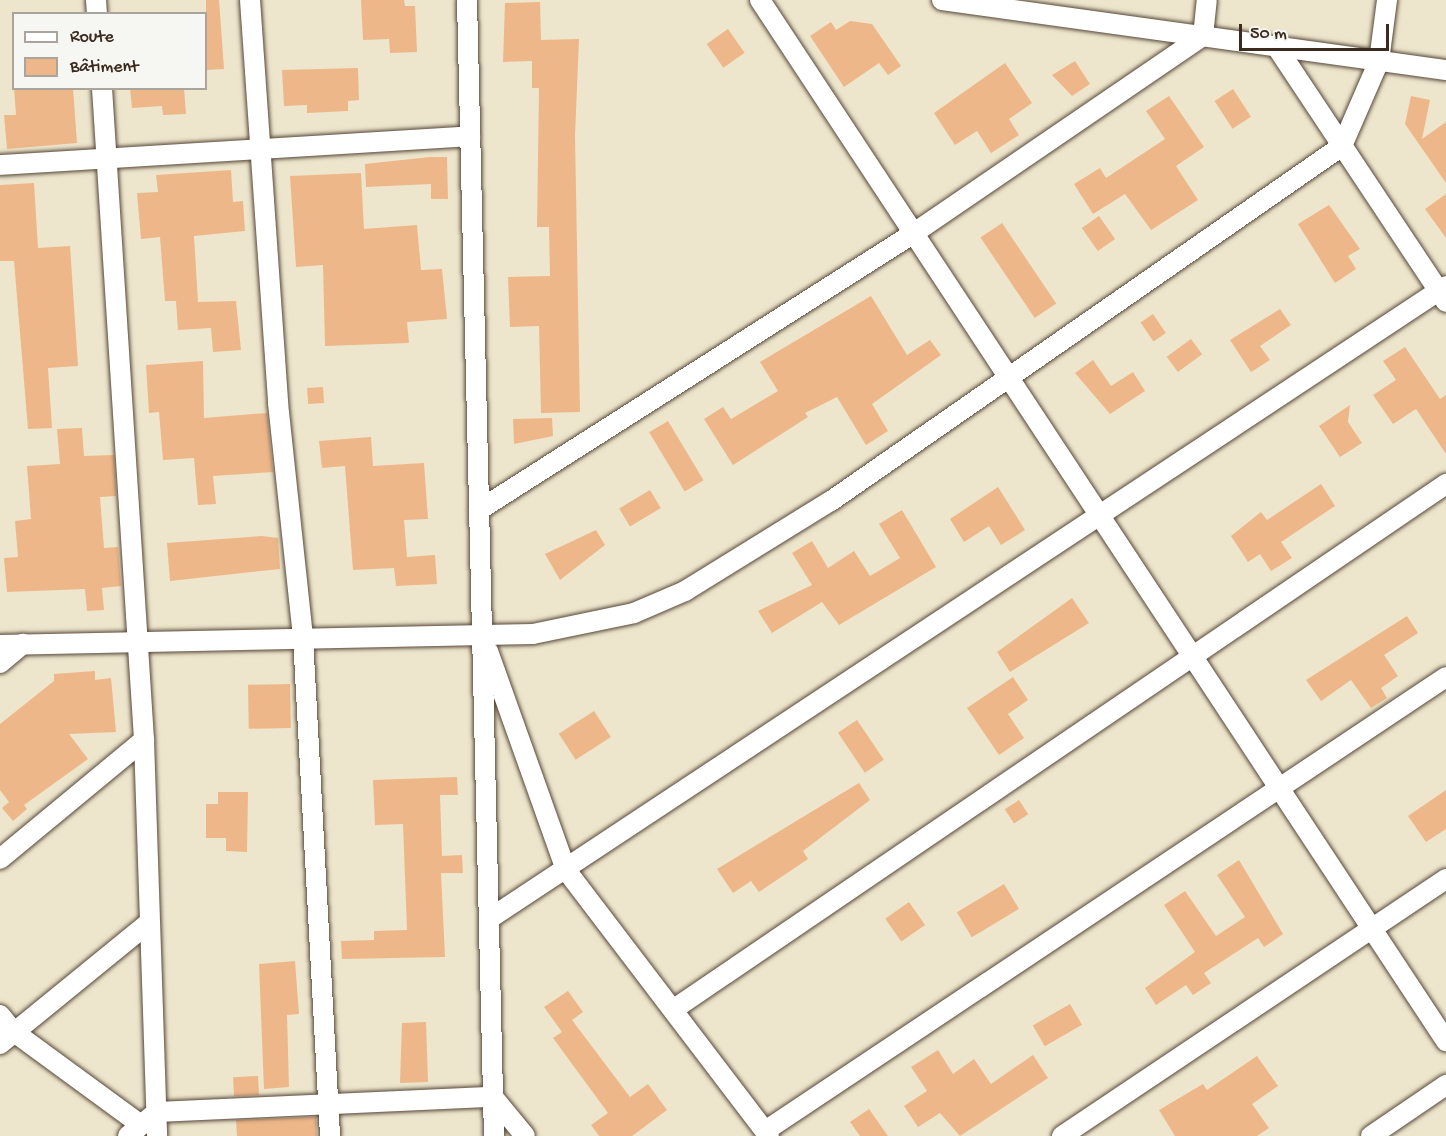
<!DOCTYPE html>
<meta charset="utf-8">
<style>
body{margin:0}
#map{position:relative;width:1446px;height:1136px;overflow:hidden;background:#ede6cc;font-family:"Gochi Hand",sans-serif}
div>[style]{position:absolute}
.building>*{inset:0;background:#eeb789;transform-origin:0 0}
.roads{filter:drop-shadow(0 0 2px #564638) drop-shadow(0 0 2px #564638)}
.street>*{height:20px;margin:-10px;padding:0 10px;transform-origin:10px;border-radius:10px;background:#fff}
span{translate:-50% -50%;white-space:nowrap;text-align:center;line-height:1.15;-webkit-text-stroke:5px #f6f6f2;paint-order:stroke}
.legend{position:absolute;left:12px;top:12px;width:195px;height:78px;box-sizing:border-box;background:#f6f6f2;border:2px solid #aba49d;margin:0;padding:8px 10px;list-style:none;font-size:18px;color:#3b2a1e}
.legend li{display:flex;align-items:center;gap:12px;height:30px}
.legend b{width:30px;border:2px solid #aba49d}
.scale{position:absolute;left:1239px;top:24px;width:150px;height:27px;box-sizing:border-box;border:3px solid #3b2a1e;border-top:0;padding-left:8px;font-size:18px;line-height:21px;white-space:nowrap;color:#3b2a1e;-webkit-text-stroke:4px #f6f6f2;paint-order:stroke}
</style>
<div id="map">
<div class="building">
<i style="clip-path:polygon(206px 0,219px 0,224px 69px,206px 70px)"></i>
<i style="clip-path:polygon(361px 0,404px 0,405px 6px,415px 6px,417px 52px,390px 53px,389px 39px,363px 40px)"></i>
<i style="clip-path:polygon(540px 2px,541px 40px,579px 39px,575px 136px,580px 412px,541px 413px,539px 326px,510px 327px,508px 277px,550px 276px,549px 227px,537px 227px,539px 88px,532px 88px,532px 61px,503px 62px,505px 3px)"></i>
<i style="clip-path:polygon(850px 21px,872px 24px,901px 66px,888px 75px,879px 63px,844px 87px,810px 36px,831px 22px,836px 30px)"></i>
<i style="left:728px;top:29px;width:29px;height:26px;rotate:55deg"></i>
<i style="clip-path:polygon(1075px 61px,1090px 84px,1072px 96px,1052px 75px)"></i>
<i style="clip-path:polygon(1005px 63px,1032px 103px,1009px 119px,1019px 135px,991px 153px,977px 131px,955px 145px,934px 113px)"></i>
<i style="clip-path:polygon(358px 68px,359px 100px,348px 101px,348px 111px,307px 113px,307px 105px,284px 106px,282px 70px)"></i>
<i style="clip-path:polygon(14px 88px,73px 88px,77px 143px,7px 149px,4px 115px,16px 115px)"></i>
<i style="clip-path:polygon(130px 88px,184px 88px,186px 114px,163px 115px,162px 106px,132px 108px)"></i>
<i style="left:1233px;top:89px;width:33px;height:22px;rotate:57deg"></i>
<i style="clip-path:polygon(1169px 96px,1204px 147px,1176px 166px,1198px 200px,1151px 230px,1125px 194px,1093px 214px,1074px 184px,1100px 168px,1106px 178px,1165px 139px,1146px 111px)"></i>
<i style="clip-path:polygon(1411px 96px,1430px 100px,1422px 139px,1446px 122px,1446px 183px,1405px 124px)"></i>
<i style="clip-path:polygon(430px 157px,447px 157px,448px 199px,431px 199px,431px 184px,366px 187px,365px 164px)"></i>
<i style="clip-path:polygon(231px 170px,233px 202px,243px 201px,245px 231px,194px 236px,198px 302px,236px 301px,241px 350px,213px 352px,211px 328px,178px 330px,176px 301px,165px 301px,160px 237px,141px 239px,137px 193px,158px 192px,156px 175px)"></i>
<i style="clip-path:polygon(361px 173px,364px 229px,417px 225px,421px 270px,442px 269px,447px 319px,407px 322px,409px 343px,325px 346px,323px 265px,296px 267px,290px 176px)"></i>
<i style="clip-path:polygon(34px 183px,38px 248px,70px 246px,78px 366px,48px 368px,52px 428px,28px 429px,14px 261px,0 261px,0 185px)"></i>
<i style="clip-path:polygon(1446px 194px,1446px 238px,1425px 209px)"></i>
<i style="clip-path:polygon(1329px 205px,1360px 249px,1348px 256px,1356px 269px,1335px 283px,1298px 224px)"></i>
<i style="left:1099px;top:216px;width:28px;height:21px;rotate:55deg"></i>
<i style="left:1002px;top:223px;width:97px;height:26px;rotate:56deg"></i>
<i style="clip-path:polygon(871px 296px,907px 355px,930px 340px,941px 355px,872px 404px,888px 431px,866px 445px,837px 397px,805px 413px,808px 417px,733px 465px,704px 419px,723px 407px,731px 419px,778px 391px,760px 362px)"></i>
<i style="clip-path:polygon(1280px 309px,1291px 325px,1260px 346px,1270px 360px,1251px 372px,1230px 340px)"></i>
<i style="left:1153px;top:314px;width:23px;height:15px;rotate:56deg"></i>
<i style="left:1191px;top:339px;width:19px;height:30px;rotate:54deg"></i>
<i style="clip-path:polygon(1405px 347px,1440px 399px,1446px 395px,1446px 454px,1416px 409px,1393px 424px,1373px 395px,1396px 380px,1383px 361px)"></i>
<i style="clip-path:polygon(1093px 360px,1111px 386px,1133px 372px,1145px 391px,1110px 414px,1075px 373px)"></i>
<i style="clip-path:polygon(203px 361px,204px 418px,267px 413px,273px 472px,213px 476px,216px 504px,198px 505px,194px 458px,163px 460px,159px 412px,149px 413px,146px 365px)"></i>
<i style="left:323px;top:387px;width:16px;height:16px;rotate:86deg"></i>
<i style="clip-path:polygon(1350px 405px,1348px 422px,1362px 443px,1340px 457px,1319px 426px)"></i>
<i style="clip-path:polygon(552px 418px,553px 436px,514px 444px,513px 419px)"></i>
<i style="left:668px;top:421px;width:69px;height:22px;rotate:59deg"></i>
<i style="clip-path:polygon(82px 428px,84px 456px,114px 455px,116px 496px,100px 497px,104px 548px,118px 547px,121px 586px,102px 588px,104px 610px,87px 611px,85px 589px,7px 592px,4px 558px,18px 557px,15px 521px,31px 519px,27px 466px,60px 464px,57px 429px)"></i>
<i style="clip-path:polygon(371px 437px,373px 466px,424px 463px,428px 519px,404px 520px,407px 557px,435px 555px,437px 584px,396px 586px,394px 568px,353px 570px,345px 466px,322px 468px,319px 441px)"></i>
<i style="clip-path:polygon(1321px 484px,1335px 506px,1281px 542px,1292px 558px,1271px 571px,1260px 554px,1248px 562px,1231px 536px,1261px 512px,1267px 520px)"></i>
<i style="clip-path:polygon(998px 487px,1025px 530px,1001px 545px,989px 526px,964px 542px,950px 519px)"></i>
<i style="left:650px;top:490px;width:21px;height:36px;rotate:59deg"></i>
<i style="clip-path:polygon(902px 510px,936px 567px,839px 625px,822px 602px,772px 633px,758px 611px,812px 585px,792px 553px,812px 541px,828px 568px,854px 551px,870px 576px,900px 558px,879px 524px)"></i>
<i style="clip-path:polygon(596px 530px,605px 545px,560px 580px,545px 554px)"></i>
<i style="clip-path:polygon(262px 536px,278px 538px,280px 569px,170px 581px,167px 543px)"></i>
<i style="clip-path:polygon(1072px 598px,1089px 623px,1010px 672px,997px 652px)"></i>
<i style="clip-path:polygon(1407px 616px,1418px 633px,1384px 655px,1398px 676px,1381px 688px,1387px 698px,1371px 708px,1351px 680px,1321px 701px,1306px 680px)"></i>
<i style="clip-path:polygon(95px 671px,95px 680px,111px 678px,116px 732px,69px 734px,88px 759px,24px 805px,27px 809px,13px 821px,2px 808px,9px 802px,0 790px,0 724px,54px 681px,54px 674px)"></i>
<i style="clip-path:polygon(1013px 677px,1028px 700px,1008px 714px,1024px 738px,999px 755px,967px 708px)"></i>
<i style="left:290px;top:684px;width:44px;height:42px;rotate:89deg"></i>
<i style="left:594px;top:711px;width:31px;height:42px;rotate:57deg"></i>
<i style="left:857px;top:720px;width:48px;height:23px;rotate:56deg"></i>
<i style="clip-path:polygon(457px 777px,458px 795px,440px 795px,442px 856px,462px 855px,463px 873px,441px 873px,445px 957px,342px 959px,341px 941px,374px 940px,374px 931px,407px 930px,403px 824px,375px 825px,373px 780px)"></i>
<i style="clip-path:polygon(859px 783px,870px 800px,803px 851px,808px 859px,759px 892px,751px 881px,733px 893px,717px 869px)"></i>
<i style="clip-path:polygon(1446px 790px,1446px 829px,1426px 842px,1408px 816px)"></i>
<i style="clip-path:polygon(218px 792px,248px 792px,247px 852px,226px 851px,226px 838px,206px 838px,206px 804px,218px 804px)"></i>
<i style="left:1019px;top:800px;width:17px;height:17px;rotate:57deg"></i>
<i style="clip-path:polygon(1239px 860px,1283px 934px,1264px 947px,1258px 938px,1204px 973px,1211px 983px,1193px 995px,1186px 985px,1156px 1005px,1145px 988px,1195px 952px,1164px 905px,1185px 891px,1216px 936px,1245px 917px,1217px 875px)"></i>
<i style="left:1004px;top:884px;width:29px;height:55px;rotate:59deg"></i>
<i style="left:909px;top:902px;width:28px;height:29px;rotate:55deg"></i>
<i style="clip-path:polygon(295px 961px,299px 1014px,287px 1015px,289px 1087px,264px 1089px,259px 964px)"></i>
<i style="clip-path:polygon(568px 991px,583px 1012px,572px 1020px,630px 1097px,648px 1084px,667px 1110px,632px 1136px,599px 1136px,591px 1125px,608px 1113px,553px 1038px,562px 1032px,544px 1007px)"></i>
<i style="left:1070px;top:1004px;width:24px;height:43px;rotate:60deg"></i>
<i style="clip-path:polygon(426px 1022px,428px 1082px,400px 1083px,402px 1023px)"></i>
<i style="clip-path:polygon(938px 1050px,953px 1074px,974px 1059px,991px 1084px,1033px 1055px,1048px 1078px,960px 1136px,940px 1113px,918px 1127px,904px 1106px,927px 1091px,911px 1067px)"></i>
<i style="clip-path:polygon(1257px 1056px,1278px 1086px,1252px 1104px,1269px 1128px,1257px 1136px,1175px 1136px,1159px 1110px,1203px 1084px,1207px 1090px)"></i>
<i style="left:258px;top:1076px;width:19px;height:25px;rotate:87deg"></i>
<i style="clip-path:polygon(869px 1109px,888px 1136px,860px 1136px,850px 1122px)"></i>
<i style="clip-path:polygon(316px 1117px,317px 1136px,237px 1136px,236px 1120px)"></i>
</div>
<div class="roads">
<div class="street">
<i style="left:96px;top:0;width:14px;rotate:86deg"></i>
<i style="left:250px;top:0;width:404px;rotate:86deg"></i>
<i style="left:278px;top:403px;width:235px;rotate:83.9deg"></i>
<i style="left:303px;top:637px;width:500px;rotate:86.9deg"></i>
<i style="left:467px;top:0;width:1136px;rotate:88.64deg"></i>
<i style="left:760px;top:0;width:1247px;rotate:56.62deg"></i>
<i style="left:942px;top:0;width:509px;rotate:7.91deg"></i>
<i style="left:1276px;top:46px;width:307px;rotate:56.4deg"></i>
<i style="left:102px;top:88px;width:653px;rotate:86.31deg"></i>
<i style="left:144px;top:740px;width:396px;rotate:88.1deg"></i>
<i style="left:0;top:165px;width:471px;rotate:-3.5deg"></i>
<i style="left:479px;top:510px;width:516px;rotate:-32.49deg"></i>
<i style="left:914px;top:233px;width:350px;rotate:-34.3deg"></i>
<i style="left:1203px;top:36px;width:36px;rotate:-84deg"></i>
<i style="left:0;top:645px;width:533px;rotate:-1.18deg"></i>
<i style="left:533px;top:634px;width:103px;rotate:-11.7deg"></i>
<i style="left:634px;top:613px;width:56px;rotate:-23.3deg"></i>
<i style="left:685px;top:591px;width:172px;rotate:-31.7deg"></i>
<i style="left:831px;top:501px;width:622px;rotate:-34.79deg"></i>
<i style="left:1342px;top:146px;width:93px;rotate:-66.5deg"></i>
<i style="left:1379px;top:61px;width:62px;rotate:-82.5deg"></i>
<i style="left:488px;top:651px;width:232px;rotate:70.4deg"></i>
<i style="left:566px;top:870px;width:335px;rotate:52.7deg"></i>
<i style="left:0;top:663px;width:30px;rotate:-40deg"></i>
<i style="left:0;top:859px;width:187px;rotate:-39.6deg"></i>
<i style="left:489px;top:919px;width:1147px;rotate:-33.48deg"></i>
<i style="left:674px;top:1009px;width:934px;rotate:-34.22deg"></i>
<i style="left:0;top:1015px;width:22px;rotate:51deg"></i>
<i style="left:14px;top:1032px;width:157px;rotate:36.2deg"></i>
<i style="left:0;top:1044px;width:188px;rotate:-39.2deg"></i>
<i style="left:765px;top:1131px;width:818px;rotate:-33.69deg"></i>
<i style="left:128px;top:1136px;width:38px;rotate:-40deg"></i>
<i style="left:157px;top:1112px;width:336px;rotate:-2.6deg"></i>
<i style="left:493px;top:1097px;width:50px;rotate:50.6deg"></i>
<i style="left:1062px;top:1136px;width:462px;rotate:-33.8deg"></i>
<i style="left:1371px;top:1136px;width:91px;rotate:-34.2deg"></i>
</div>
</div>
<ul class="legend">
<li><b style="height:8px;background:#fff"></b>Route</li>
<li><b style="height:16px;background:#eeb789"></b>Bâtiment</li>
</ul>
<div class="scale">50 m</div>
</div>
